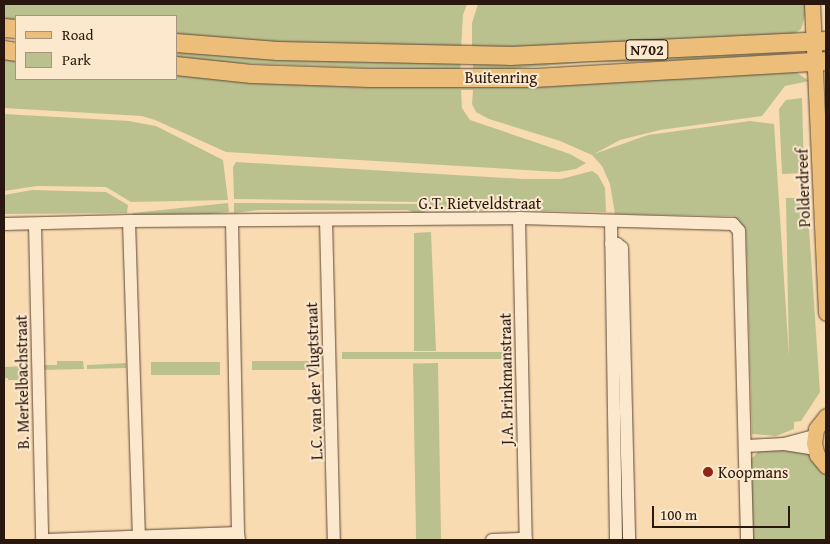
<!DOCTYPE html>
<style>
body{margin:0}
#map{position:relative;width:830px;height:544px;overflow:hidden;background:#f9dbb2;font-family:"Gentium Book Plus",serif}
div>[style]{position:absolute}
.green>*{inset:0;background:#bbc18e;transform-origin:0 0}
.roads{filter:drop-shadow(0 0 1px #5e4836) drop-shadow(0 0 1px #5e4836)}
.minor>*{height:12px;margin:-6px;padding:0 6px;transform-origin:6px;border-radius:6px;background:#fbe8cd}
.major>*{height:15px;margin:-7.5px;padding:0 7.5px;transform-origin:7.5px;border-radius:7.5px;background:#ecbe79}
.highway>*{height:18px;margin:-9px;padding:0 9px;transform-origin:9px;border-radius:9px;background:#ecbe79}
.dots>*{width:14px;height:14px;translate:-50% -50%;box-sizing:border-box;border:2px solid #fbe8cd;border-radius:50%}
span{translate:-50% -50%;white-space:nowrap;text-align:center;line-height:1.15;-webkit-text-stroke:4px #fbe8cd;paint-order:stroke}
.shield-label span{padding:1px 4px;background:#fbe8cd;border:1px solid;border-radius:4px;-webkit-text-stroke-width:0}
.shield-label{font-size:15px;color:#2a170d;font-weight:700}
.street-label{font-size:16px;color:#2a170d}
.poi-label{font-size:16px;color:#2a170d}
.left{translate:0 -50%;text-align:left}
.frame{position:absolute;inset:0;border:5px solid #2a170d;pointer-events:none}
.legend{position:absolute;left:15px;top:15px;width:162px;height:65px;box-sizing:border-box;background:#fbe8cd;border:1px solid #a79480;margin:0;padding:6px 9px;list-style:none;font-size:15px;color:#2a170d}
.legend li{display:flex;align-items:center;gap:10px;height:25px}
.legend b{width:25px;border:1px solid #a79480}
.scale{position:absolute;left:652px;top:506px;width:138px;height:22px;box-sizing:border-box;border:2px solid #2a170d;border-top:0;padding-left:6px;font-size:15px;line-height:18px;white-space:nowrap;color:#2a170d;-webkit-text-stroke:4px #fbe8cd;paint-order:stroke}
</style>
<div id="map">
<div class="green">
<i style="clip-path:polygon(4px 4px,467px 4px,463px 15px,461px 49px,361px 47px,176px 37px,176px 16px,16px 16px,16px 23px,4px 22px)"></i>
<i style="clip-path:polygon(478px 4px,805px 4px,805px 16px,801px 29px,792px 35px,472px 49px,472px 23px)"></i>
<i style="left:176px;top:48px;width:285px;height:13px;rotate:2deg"></i>
<i style="clip-path:polygon(797px 49px,785px 54px,645px 62px,589px 62px,473px 72px,473px 60px)"></i>
<i style="clip-path:polygon(4px 54px,16px 56px,16px 79px,176px 79px,176px 70px,601px 83px,796px 72px,809px 81px,785px 86px,762px 116px,660px 130px,620px 140px,594px 154px,648px 135px,750px 121px,774px 124px,789px 357px,786px 198px,807px 198px,820px 392px,801px 421px,794px 422px,794px 429px,776px 436px,752px 434px,746px 231px,733px 216px,615px 214px,610px 184px,602px 166px,592px 155px,560px 141px,489px 119px,476px 112px,472px 104px,473px 90px,461px 90px,462px 108px,470px 120px,570px 154px,586px 163px,576px 169px,558px 172px,226px 152px,155px 120px,142px 116px,4px 108px)"></i>
<i style="clip-path:polygon(802px 98px,804px 173px,782px 174px,779px 109px,786px 100px)"></i>
<i style="clip-path:polygon(4px 114px,129px 121px,156px 126px,223px 160px,228px 200px,131px 202px,106px 187px,37px 186px,4px 191px)"></i>
<i style="clip-path:polygon(236px 162px,524px 179px,561px 179px,592px 171px,598px 175px,605px 188px,606px 212px,429px 209px,419px 215px,408px 210px,259px 210px,234px 213px,234px 203px,419px 204px,419px 202px,234px 199px,233px 167px)"></i>
<i style="clip-path:polygon(32px 190px,106px 192px,128px 205px,127px 213px,4px 214px,4px 195px)"></i>
<i style="left:228px;top:203px;width:9px;height:96px;rotate:84deg"></i>
<i style="clip-path:polygon(431px 232px,436px 351px,414px 351px,414px 233px)"></i>
<i style="left:508px;top:352px;width:7px;height:166px;rotate:90deg"></i>
<i style="clip-path:polygon(57px 361px,83px 361px,84px 369px,44px 370px,44px 365px,57px 365px)"></i>
<i style="left:317px;top:361px;width:9px;height:65px;rotate:90deg"></i>
<i style="left:220px;top:362px;width:13px;height:69px;rotate:90deg"></i>
<i style="clip-path:polygon(126px 363px,126px 368px,87px 369px,87px 365px)"></i>
<i style="left:438px;top:363px;width:176px;height:25px;rotate:89deg"></i>
<i style="clip-path:polygon(26px 366px,26px 380px,8px 380px,8px 378px,4px 378px,4px 367px)"></i>
<i style="clip-path:polygon(785px 449px,808px 453px,826px 471px,826px 540px,753px 540px,750px 460px,759px 451px)"></i>
</div>
<div class="roads">
<div class="minor">
<i style="left:519px;top:218px;width:322px;rotate:88.8deg"></i>
<i style="left:326px;top:220px;width:320px;rotate:88.6deg"></i>
<i style="left:129px;top:221px;width:316px;rotate:88.2deg"></i>
<i style="left:232px;top:221px;width:312px;rotate:88.9deg"></i>
<i style="left:611px;top:221px;width:319px;rotate:89.1deg"></i>
<i style="left:4px;top:224px;width:125px;rotate:-1.4deg"></i>
<i style="left:129px;top:221px;width:390px;rotate:-0.4deg"></i>
<i style="left:519px;top:218px;width:214px;rotate:1.6deg"></i>
<i style="left:733px;top:224px;width:9px;rotate:49deg"></i>
<i style="left:739px;top:231px;width:309px;rotate:88.5deg"></i>
<i style="left:35px;top:224px;width:316px;rotate:88.7deg"></i>
<i style="left:611px;top:244px;width:6px"></i>
<i style="left:617px;top:244px;width:6px;rotate:39deg"></i>
<i style="left:622px;top:248px;width:292px;rotate:88.6deg"></i>
<i style="left:784px;top:444px;width:31px;rotate:9deg"></i>
<i style="left:746px;top:446px;width:38px;rotate:-3deg"></i>
<i style="left:784px;top:444px;width:31px;rotate:-15deg"></i>
<i style="left:46px;top:540px;width:192px;rotate:-2.1deg"></i>
<i style="left:238px;top:533px;width:7px;rotate:82deg"></i>
<i style="left:492px;top:540px;width:34px;rotate:-2deg"></i>
</div>
<div class="major">
<i style="left:812px;top:4px;width:309px;rotate:87.4deg"></i>
<i style="left:826px;top:416px;width:16px;rotate:128deg"></i>
<i style="left:816px;top:429px;width:14px;rotate:98deg"></i>
<i style="left:814px;top:443px;width:12px;rotate:76deg"></i>
<i style="left:817px;top:455px;width:14px;rotate:51deg"></i>
</div>
<div class="highway">
<i style="left:4px;top:28px;width:12px;rotate:5deg"></i>
<i style="left:176px;top:43px;width:102px;rotate:4.5deg"></i>
<i style="left:278px;top:51px;width:232px;rotate:1.2deg"></i>
<i style="left:510px;top:56px;width:316px;rotate:-2.7deg"></i>
<i style="left:4px;top:50px;width:12px;rotate:9deg"></i>
<i style="left:176px;top:66px;width:76px;rotate:6deg"></i>
<i style="left:252px;top:74px;width:118px;rotate:1.9deg"></i>
<i style="left:370px;top:78px;width:165px"></i>
<i style="left:535px;top:78px;width:291px;rotate:-3.3deg"></i>
</div>
</div>
<div class="dots">
<i style="left:708px;top:472px;background:#8f2418"></i>
</div>
<div class="shield-label">
<span style="left:647px;top:50px">N702</span>
</div>
<div class="street-label">
<span style="left:501px;top:77px">Buitenring</span>
<span style="left:803px;top:188px;rotate:-92deg">Polderdreef</span>
<span style="left:480px;top:203px">G.T. Rietveldstraat</span>
<span style="left:506px;top:379px;rotate:-91deg">J.A. Brinkmanstraat</span>
<span style="left:314px;top:381px;rotate:-92deg">L.C. van der Vlugtstraat</span>
<span style="left:22px;top:382px;rotate:-91deg">B. Merkelbachstraat</span>
</div>
<div class="poi-label">
<span class="left" style="left:718px;top:472px">Koopmans</span>
</div>
<div class="frame"></div>
<ul class="legend">
<li><b style="height:6px;background:#ecbe79"></b>Road</li>
<li><b style="height:14px;background:#bbc18e"></b>Park</li>
</ul>
<div class="scale">100 m</div>
</div>
